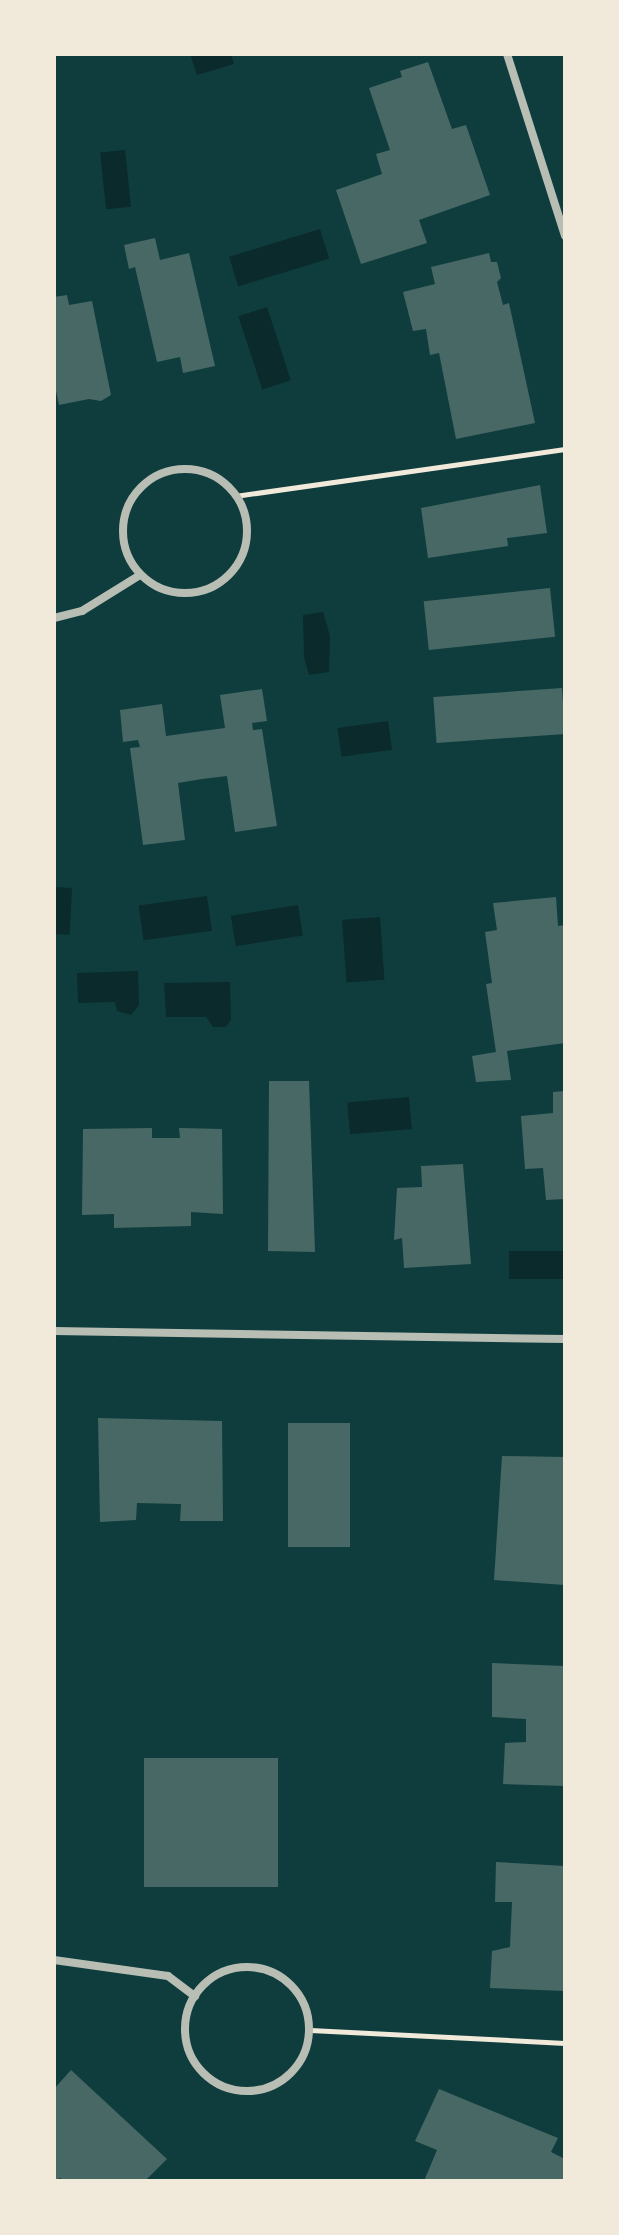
<!DOCTYPE html>
<style>
body{margin:0}
#map{position:relative;width:619px;height:2235px;overflow:hidden;background:#0f3d3e;font-family:Rubik,sans-serif}
div>[style]{position:absolute}
.water>*{inset:0;background:#0a2a2b;transform-origin:0 0}
.building>*{inset:0;background:#486865;transform-origin:0 0}
.path>*{height:5px;margin:-2.5px;padding:0 2.5px;transform-origin:2.5px;border-radius:2.5px;background:#f1e9da}
.minor>*{height:8px;margin:-4px;padding:0 4px;transform-origin:4px;border-radius:4px;background:#b8beb3}
.minor>.ring{margin:-4px;padding:0;box-sizing:content-box;background:none;border:8px solid #b8beb3;border-radius:50%}
span{translate:-50% -50%;white-space:nowrap;text-align:center;line-height:1.15;-webkit-text-stroke:6px #f1e9da;paint-order:stroke}
.frame{position:absolute;inset:0;border:56px solid #f1e9da;pointer-events:none}
</style>
<div id="map">
<div class="water">
<i style="clip-path:polygon(190px 54px,231px 54px,234px 64px,197px 75px)"></i>
<i style="left:125px;top:150px;width:57px;height:25px;rotate:84deg"></i>
<i style="left:320px;top:229px;width:31px;height:95px;rotate:73deg"></i>
<i style="left:267px;top:307px;width:77px;height:30px;rotate:72deg"></i>
<i style="clip-path:polygon(323px 612px,330px 636px,329px 672px,309px 675px,304px 657px,303px 615px)"></i>
<i style="left:388px;top:721px;width:29px;height:51px;rotate:82deg"></i>
<i style="left:55px;top:887px;width:17px;height:47px;rotate:3deg"></i>
<i style="left:207px;top:896px;width:35px;height:69px;rotate:82deg"></i>
<i style="left:298px;top:905px;width:31px;height:68px;rotate:81deg"></i>
<i style="left:380px;top:917px;width:63px;height:38px;rotate:86deg"></i>
<i style="clip-path:polygon(138px 971px,139px 1005px,131px 1015px,117px 1011px,115px 1002px,78px 1003px,77px 973px)"></i>
<i style="clip-path:polygon(230px 982px,231px 1020px,226px 1027px,213px 1027px,206px 1017px,166px 1017px,164px 983px)"></i>
<i style="left:409px;top:1097px;width:32px;height:62px;rotate:85deg"></i>
<i style="left:565px;top:1251px;width:28px;height:56px;rotate:90deg"></i>
</div>
<div class="building">
<i style="clip-path:polygon(428px 62px,452px 129px,466px 125px,490px 195px,419px 220px,427px 243px,361px 264px,336px 190px,382px 174px,376px 154px,390px 150px,369px 88px,402px 77px,400px 71px)"></i>
<i style="clip-path:polygon(155px 238px,160px 260px,189px 253px,215px 366px,183px 373px,180px 357px,157px 362px,135px 267px,129px 269px,124px 245px)"></i>
<i style="clip-path:polygon(489px 253px,491px 262px,497px 262px,501px 278px,497px 282px,503px 305px,509px 303px,535px 423px,456px 439px,439px 353px,430px 355px,426px 329px,413px 331px,403px 292px,435px 284px,431px 267px)"></i>
<i style="clip-path:polygon(67px 295px,69px 305px,92px 301px,111px 395px,101px 401px,89px 399px,59px 405px,54px 381px,54px 297px)"></i>
<i style="clip-path:polygon(540px 485px,547px 533px,507px 538px,508px 546px,428px 558px,421px 508px)"></i>
<i style="left:550px;top:588px;width:49px;height:127px;rotate:84deg"></i>
<i style="left:562px;top:688px;width:46px;height:129px;rotate:86deg"></i>
<i style="clip-path:polygon(262px 689px,267px 721px,252px 723px,253px 730px,262px 729px,277px 826px,235px 832px,227px 776px,202px 779px,178px 783px,185px 840px,143px 845px,130px 748px,140px 747px,138px 740px,123px 742px,120px 710px,162px 704px,166px 736px,195px 732px,225px 728px,220px 695px)"></i>
<i style="clip-path:polygon(556px 897px,558px 926px,565px 925px,565px 1043px,507px 1051px,511px 1080px,476px 1082px,472px 1056px,496px 1052px,486px 984px,492px 983px,485px 932px,497px 930px,493px 903px)"></i>
<i style="clip-path:polygon(269px 1081px,309px 1081px,315px 1252px,268px 1251px)"></i>
<i style="clip-path:polygon(565px 1091px,565px 1199px,546px 1200px,543px 1168px,525px 1169px,521px 1116px,553px 1113px,553px 1092px)"></i>
<i style="clip-path:polygon(152px 1128px,152px 1138px,180px 1138px,179px 1128px,222px 1129px,223px 1214px,191px 1212px,191px 1226px,114px 1228px,114px 1214px,82px 1215px,83px 1129px)"></i>
<i style="clip-path:polygon(463px 1164px,471px 1264px,404px 1268px,402px 1238px,394px 1240px,397px 1188px,422px 1187px,421px 1166px)"></i>
<i style="clip-path:polygon(98px 1418px,222px 1421px,223px 1521px,180px 1521px,181px 1504px,137px 1503px,136px 1520px,100px 1522px)"></i>
<i style="left:288px;top:1423px;width:62px;height:124px"></i>
<i style="clip-path:polygon(502px 1456px,565px 1457px,565px 1585px,494px 1580px)"></i>
<i style="clip-path:polygon(492px 1663px,565px 1666px,565px 1786px,503px 1784px,505px 1743px,526px 1742px,526px 1719px,492px 1717px)"></i>
<i style="left:144px;top:1758px;width:134px;height:129px"></i>
<i style="clip-path:polygon(496px 1862px,565px 1866px,565px 1991px,490px 1988px,492px 1951px,510px 1947px,512px 1902px,495px 1902px)"></i>
<i style="clip-path:polygon(71px 2070px,167px 2159px,145px 2181px,64px 2181px,60px 2178px,54px 2181px,54px 2089px)"></i>
<i style="clip-path:polygon(439px 2089px,558px 2138px,551px 2152px,565px 2159px,565px 2181px,424px 2181px,437px 2150px,415px 2141px)"></i>
</div>
<div class="path">
<i style="left:235px;top:496px;width:333px;rotate:-8.1deg"></i>
<i style="left:310px;top:2030px;width:255px;rotate:2.9deg"></i>
</div>
<div class="minor">
<i style="left:507px;top:54px;width:191px;rotate:72.3deg"></i>
<i class="ring" style="left:123px;top:469px;width:116px;height:116px"></i>
<i style="left:54px;top:618px;width:29px;rotate:-14deg"></i>
<i style="left:82px;top:611px;width:68px;rotate:-31.8deg"></i>
<i style="left:54px;top:1331px;width:511px;rotate:0.9deg"></i>
<i style="left:54px;top:1960px;width:115px;rotate:8deg"></i>
<i style="left:168px;top:1976px;width:34px;rotate:37deg"></i>
<i class="ring" style="left:185px;top:1967px;width:116px;height:116px"></i>
</div>
<div class="frame"></div>
</div>
